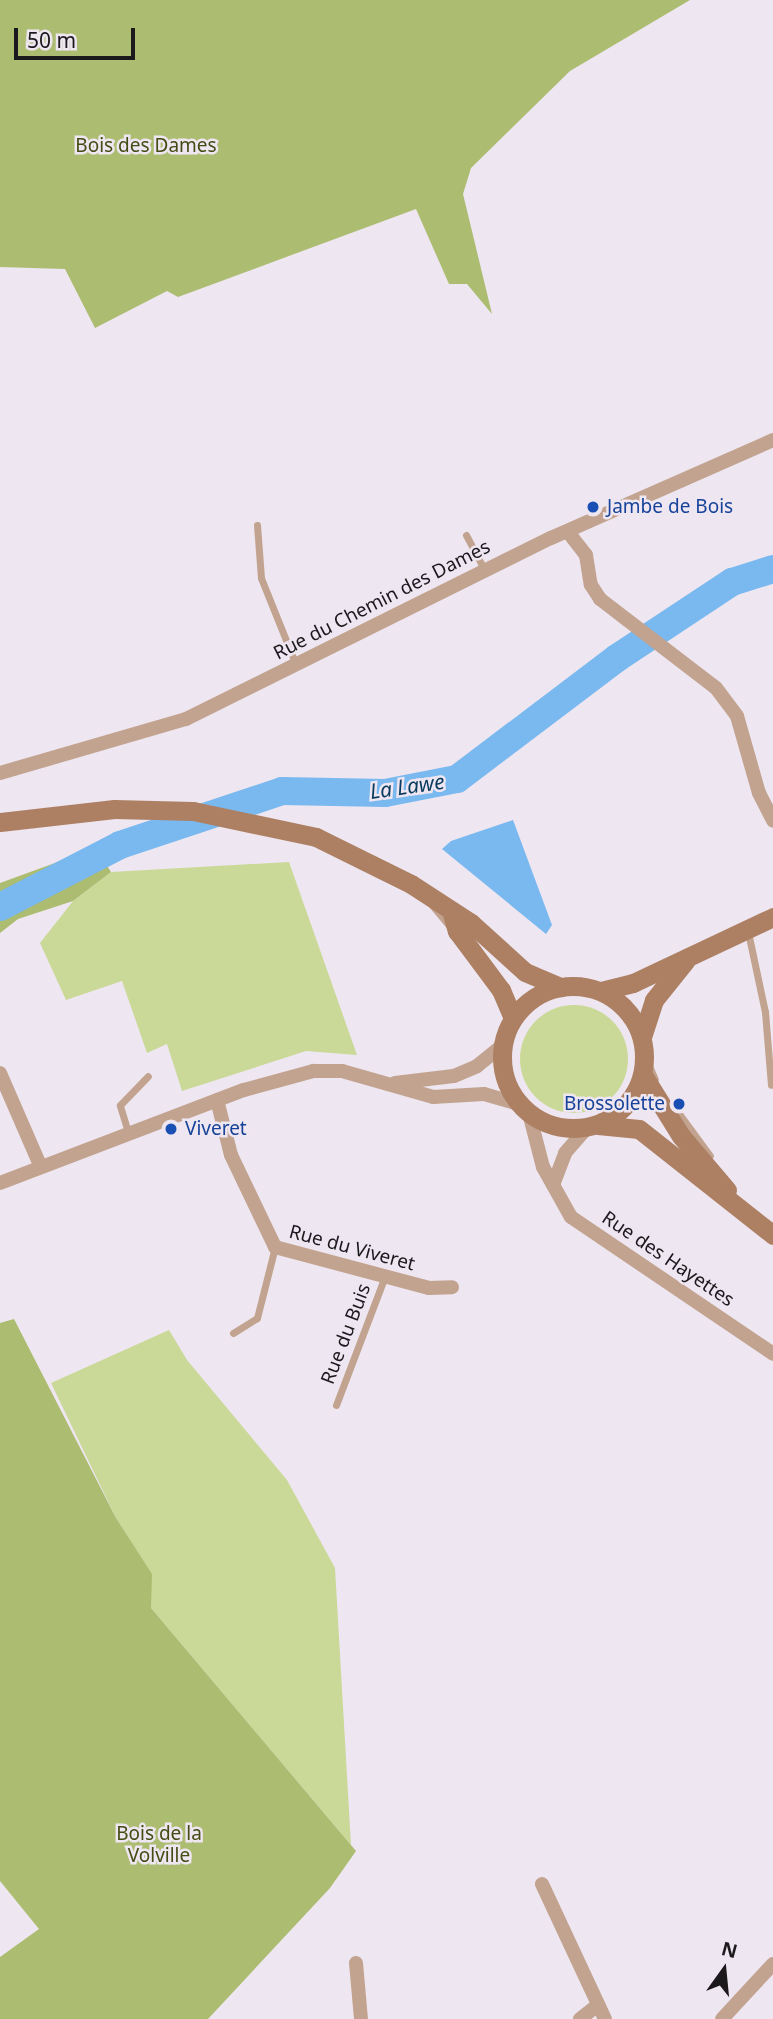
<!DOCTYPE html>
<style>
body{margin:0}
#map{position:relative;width:773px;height:2019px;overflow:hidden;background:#eee6f0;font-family:"Noto Sans",sans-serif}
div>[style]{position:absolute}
.green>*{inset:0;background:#cbd998}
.round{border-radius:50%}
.forest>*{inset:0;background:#acbc70}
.water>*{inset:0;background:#7ab9ef}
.river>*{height:28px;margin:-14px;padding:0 14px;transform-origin:14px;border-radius:14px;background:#7ab9ef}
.lane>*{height:7px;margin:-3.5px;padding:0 3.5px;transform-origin:3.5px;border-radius:3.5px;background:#c2a38f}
.street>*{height:14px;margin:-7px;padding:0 7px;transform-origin:7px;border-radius:7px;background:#c2a38f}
.secondary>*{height:19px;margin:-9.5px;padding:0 9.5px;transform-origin:9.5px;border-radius:9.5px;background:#ad8063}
.secondary>.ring{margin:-9.5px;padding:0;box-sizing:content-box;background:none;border:19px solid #ad8063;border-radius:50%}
.dots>*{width:19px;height:19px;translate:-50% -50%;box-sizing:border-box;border:4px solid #eee6f0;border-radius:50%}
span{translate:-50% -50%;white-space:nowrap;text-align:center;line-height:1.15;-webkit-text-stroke:5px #eee6f0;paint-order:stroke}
.park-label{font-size:19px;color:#424c13}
.transit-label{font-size:19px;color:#164399}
.left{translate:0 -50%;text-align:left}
.right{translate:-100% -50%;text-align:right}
.street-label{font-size:19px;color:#1c191d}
.water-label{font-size:21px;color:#073a5d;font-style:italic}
.north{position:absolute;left:689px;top:1935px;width:70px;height:70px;-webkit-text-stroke:5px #eee6f0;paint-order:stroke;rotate:15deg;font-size:19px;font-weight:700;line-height:28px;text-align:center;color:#1c191d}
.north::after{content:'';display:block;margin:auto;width:24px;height:32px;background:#1c191d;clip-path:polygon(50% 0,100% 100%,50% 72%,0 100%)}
.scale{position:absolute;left:14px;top:28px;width:121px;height:32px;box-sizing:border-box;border:4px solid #1c191d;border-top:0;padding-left:9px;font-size:21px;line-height:24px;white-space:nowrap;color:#1c191d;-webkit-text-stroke:5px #eee6f0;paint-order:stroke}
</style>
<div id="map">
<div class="green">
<i style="clip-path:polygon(289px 862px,357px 1055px,306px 1051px,182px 1091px,167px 1044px,147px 1053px,122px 981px,66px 1000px,40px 943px,73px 901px,111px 872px)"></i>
<i class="round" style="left:520px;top:1005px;width:108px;height:108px"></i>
<i style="clip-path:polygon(169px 1330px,187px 1360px,287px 1480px,335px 1568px,351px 1845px,151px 1608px,151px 1574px,116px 1518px,51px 1383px)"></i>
</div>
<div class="forest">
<i style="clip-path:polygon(0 0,690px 0,570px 71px,471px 168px,463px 194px,492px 314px,467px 284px,449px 284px,416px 209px,178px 297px,167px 291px,95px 328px,65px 269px,0 267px)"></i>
<i style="clip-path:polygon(96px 848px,111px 872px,73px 901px,18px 919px,0 933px,0 883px)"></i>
<i style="clip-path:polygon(14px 1319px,116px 1518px,152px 1574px,151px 1608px,356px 1851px,330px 1888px,208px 2019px,0 2019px,0 1957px,39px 1929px,0 1881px,0 1323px)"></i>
</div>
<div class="water">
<i style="clip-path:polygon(513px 820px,552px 925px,546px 934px,442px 849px,451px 841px)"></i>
</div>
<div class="river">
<i style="left:0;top:907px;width:135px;rotate:-27.3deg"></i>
<i style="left:120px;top:845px;width:171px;rotate:-18.4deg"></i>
<i style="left:282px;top:791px;width:103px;rotate:1.1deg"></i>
<i style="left:385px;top:793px;width:73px;rotate:-11deg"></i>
<i style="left:457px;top:779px;width:201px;rotate:-37.1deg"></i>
<i style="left:617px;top:658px;width:138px;rotate:-33.5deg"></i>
<i style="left:732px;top:582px;width:43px;rotate:-17.6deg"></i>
</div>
<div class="lane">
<i style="left:257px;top:525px;width:53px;rotate:85.7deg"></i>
<i style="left:261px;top:578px;width:94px;rotate:68.1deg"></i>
<i style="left:466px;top:535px;width:40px;rotate:62deg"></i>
<i style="left:431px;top:904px;width:30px;rotate:50deg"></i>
<i style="left:748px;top:932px;width:82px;rotate:78deg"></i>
<i style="left:765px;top:1012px;width:73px;rotate:85.3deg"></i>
<i style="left:645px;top:1056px;width:25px;rotate:67deg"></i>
<i style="left:672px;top:1104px;width:64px;rotate:53.8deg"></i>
<i style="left:128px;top:1132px;width:28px;rotate:-107deg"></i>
<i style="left:120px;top:1105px;width:40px;rotate:-46deg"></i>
<i style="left:233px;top:1333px;width:28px;rotate:-32deg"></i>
<i style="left:257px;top:1318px;width:73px;rotate:-75.8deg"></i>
<i style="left:336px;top:1405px;width:138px;rotate:-69.2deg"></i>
</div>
<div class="street">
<i style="left:568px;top:532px;width:29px;rotate:52deg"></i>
<i style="left:586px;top:555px;width:30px;rotate:81deg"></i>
<i style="left:591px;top:585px;width:17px;rotate:57deg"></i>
<i style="left:600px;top:599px;width:146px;rotate:37.5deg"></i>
<i style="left:716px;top:688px;width:35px;rotate:53deg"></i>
<i style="left:737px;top:716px;width:80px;rotate:74.1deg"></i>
<i style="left:759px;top:793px;width:31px;rotate:63deg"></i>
<i style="left:0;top:773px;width:194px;rotate:-16.2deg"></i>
<i style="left:186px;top:719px;width:407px;rotate:-26.4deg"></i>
<i style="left:551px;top:538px;width:243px;rotate:-23.8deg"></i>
<i style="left:0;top:1073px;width:100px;rotate:66.5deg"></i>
<i style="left:395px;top:1083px;width:59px;rotate:-6.8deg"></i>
<i style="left:454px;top:1076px;width:25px;rotate:-23deg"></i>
<i style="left:477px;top:1066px;width:33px;rotate:-39deg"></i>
<i style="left:217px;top:1100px;width:57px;rotate:75.7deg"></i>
<i style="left:231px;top:1155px;width:102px;rotate:64.4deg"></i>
<i style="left:275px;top:1247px;width:159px;rotate:14.9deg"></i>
<i style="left:429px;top:1288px;width:23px;rotate:-2deg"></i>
<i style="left:529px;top:1113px;width:56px;rotate:75.5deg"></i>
<i style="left:543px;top:1167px;width:57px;rotate:60.8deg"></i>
<i style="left:571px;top:1217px;width:244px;rotate:34.1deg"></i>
<i style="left:0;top:1183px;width:261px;rotate:-20.9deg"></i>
<i style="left:244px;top:1090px;width:72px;rotate:-15.4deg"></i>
<i style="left:313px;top:1071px;width:29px"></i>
<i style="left:342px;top:1071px;width:95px;rotate:15.9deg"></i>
<i style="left:433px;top:1097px;width:51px;rotate:-3.4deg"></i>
<i style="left:484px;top:1094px;width:36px;rotate:16deg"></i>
<i style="left:553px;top:1185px;width:34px;rotate:-69deg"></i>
<i style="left:565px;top:1153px;width:33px;rotate:-49deg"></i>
<i style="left:542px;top:1884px;width:149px;rotate:65deg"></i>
<i style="left:356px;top:1963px;width:56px;rotate:84.9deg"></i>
<i style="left:580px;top:2019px;width:23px;rotate:-38deg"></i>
<i style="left:722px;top:2019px;width:75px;rotate:-47.2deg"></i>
</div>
<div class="secondary">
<i style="left:0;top:822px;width:115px;rotate:-6.5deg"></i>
<i style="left:114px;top:809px;width:79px;rotate:1.5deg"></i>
<i style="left:193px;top:811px;width:126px;rotate:11.9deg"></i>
<i style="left:316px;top:837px;width:106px;rotate:26.3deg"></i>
<i style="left:411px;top:884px;width:72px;rotate:33deg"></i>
<i style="left:471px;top:923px;width:73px;rotate:42.2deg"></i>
<i style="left:525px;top:972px;width:39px;rotate:23deg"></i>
<i style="left:452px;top:914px;width:18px;rotate:74deg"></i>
<i style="left:457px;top:931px;width:74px;rotate:53.3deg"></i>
<i style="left:501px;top:990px;width:30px;rotate:67deg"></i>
<i class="ring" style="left:502px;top:986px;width:123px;height:123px"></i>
<i style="left:601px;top:991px;width:33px;rotate:-14deg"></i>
<i style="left:633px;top:983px;width:155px;rotate:-25.2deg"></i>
<i style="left:642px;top:1037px;width:39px;rotate:-72deg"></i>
<i style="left:654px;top:1000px;width:51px;rotate:-51.3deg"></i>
<i style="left:643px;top:1075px;width:72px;rotate:58.1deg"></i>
<i style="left:681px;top:1136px;width:71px;rotate:49.6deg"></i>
<i style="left:598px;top:1125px;width:41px;rotate:5.6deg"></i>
<i style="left:639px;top:1129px;width:171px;rotate:38.3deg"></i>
</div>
<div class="dots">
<i style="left:593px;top:507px;background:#1a4fb4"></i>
<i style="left:679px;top:1104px;background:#1a4fb4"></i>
<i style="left:171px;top:1129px;background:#1a4fb4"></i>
</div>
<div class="park-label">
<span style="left:146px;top:146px">Bois des Dames</span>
<span style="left:159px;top:1845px">Bois de la<br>Volville</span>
</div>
<div class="transit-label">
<span class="left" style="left:607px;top:507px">Jambe de Bois</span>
<span class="right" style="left:665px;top:1104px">Brossolette</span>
<span class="left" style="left:185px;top:1129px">Viveret</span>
</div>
<div class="street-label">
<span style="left:382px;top:600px;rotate:-27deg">Rue du Chemin des Dames</span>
<span style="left:352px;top:1248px;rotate:15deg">Rue du Viveret</span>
<span style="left:668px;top:1259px;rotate:34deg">Rue des Hayettes</span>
<span style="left:346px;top:1334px;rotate:-69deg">Rue du Buis</span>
</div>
<div class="water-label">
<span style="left:407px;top:786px;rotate:-8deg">La Lawe</span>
</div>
<div class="north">N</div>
<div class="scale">50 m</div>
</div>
